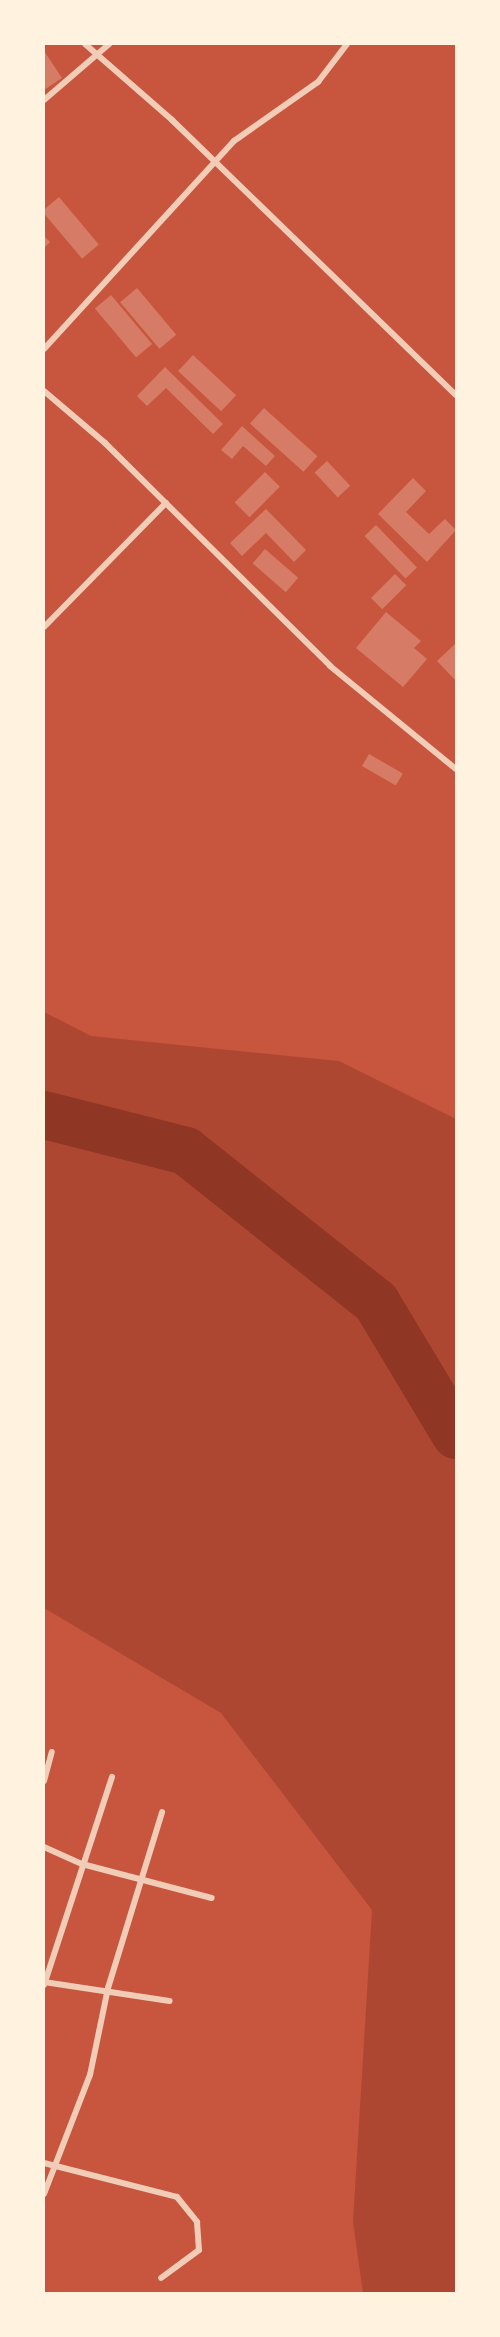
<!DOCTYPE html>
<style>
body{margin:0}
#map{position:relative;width:500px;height:2337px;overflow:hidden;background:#c8553d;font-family:"PT Serif",serif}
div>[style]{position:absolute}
.green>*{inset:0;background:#ae4732}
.river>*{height:48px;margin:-24px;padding:0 24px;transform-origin:24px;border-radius:24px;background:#8f3625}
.building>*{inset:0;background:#d67c66;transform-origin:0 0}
.minor>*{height:6px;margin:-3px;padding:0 3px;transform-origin:3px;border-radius:3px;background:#f1ccb7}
span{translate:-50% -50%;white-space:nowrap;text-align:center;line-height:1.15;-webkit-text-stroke:4.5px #fff3e0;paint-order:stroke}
.frame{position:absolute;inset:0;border:45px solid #fff3e0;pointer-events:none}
</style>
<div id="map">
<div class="green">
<i style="clip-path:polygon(44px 1012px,91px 1036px,339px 1061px,456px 1119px,456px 2293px,363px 2293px,353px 2222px,372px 1910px,221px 1713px,44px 1608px)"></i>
</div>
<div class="river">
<i style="left:44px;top:1115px;width:146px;rotate:14.2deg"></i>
<i style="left:186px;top:1151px;width:243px;rotate:38.5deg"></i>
<i style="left:376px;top:1302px;width:155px;rotate:59deg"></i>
</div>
<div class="building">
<i style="clip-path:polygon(44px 51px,62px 78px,44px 90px)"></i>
<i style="left:59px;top:197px;width:62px;height:22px;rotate:50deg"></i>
<i style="clip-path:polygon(44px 236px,50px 242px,44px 248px)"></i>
<i style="left:137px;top:288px;width:61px;height:22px;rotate:50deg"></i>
<i style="left:111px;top:295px;width:64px;height:21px;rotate:50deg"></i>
<i style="left:193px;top:355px;width:59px;height:22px;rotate:43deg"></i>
<i style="clip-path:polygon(165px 367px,223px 424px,213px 434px,166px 388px,147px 406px,137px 396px)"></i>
<i style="left:264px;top:408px;width:72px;height:21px;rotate:42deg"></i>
<i style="clip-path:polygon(242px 426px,275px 456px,266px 466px,243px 446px,232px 459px,221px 450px)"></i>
<i style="left:327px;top:461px;width:34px;height:17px;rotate:47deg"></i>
<i style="left:265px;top:472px;width:21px;height:43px;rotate:45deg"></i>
<i style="clip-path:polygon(413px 478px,426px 491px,406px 512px,429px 534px,445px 519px,456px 530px,427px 562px,378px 514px)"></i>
<i style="clip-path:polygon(266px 509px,306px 550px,294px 562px,266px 533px,242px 556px,230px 543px)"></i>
<i style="left:376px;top:525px;width:59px;height:16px;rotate:46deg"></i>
<i style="left:265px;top:549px;width:44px;height:19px;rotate:41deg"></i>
<i style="left:395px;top:574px;width:16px;height:34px;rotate:45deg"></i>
<i style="clip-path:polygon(386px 612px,421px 641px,414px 648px,427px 659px,403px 687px,356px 648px)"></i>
<i style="clip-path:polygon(456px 643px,456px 681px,437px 661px)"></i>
<i style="left:369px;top:754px;width:39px;height:14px;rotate:30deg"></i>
</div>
<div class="minor">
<i style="left:85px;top:44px;width:116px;rotate:41.1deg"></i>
<i style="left:172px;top:120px;width:395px;rotate:44.1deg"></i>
<i style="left:44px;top:100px;width:86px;rotate:-40.7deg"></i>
<i style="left:44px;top:349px;width:282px;rotate:-47.6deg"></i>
<i style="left:234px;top:141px;width:103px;rotate:-35.1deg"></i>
<i style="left:318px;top:82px;width:48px;rotate:-52.7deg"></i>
<i style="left:44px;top:391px;width:80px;rotate:40.4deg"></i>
<i style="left:105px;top:443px;width:317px;rotate:44.7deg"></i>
<i style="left:330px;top:666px;width:163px;rotate:39.3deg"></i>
<i style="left:44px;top:627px;width:174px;rotate:-45.5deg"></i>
<i style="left:44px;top:1781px;width:30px;rotate:-75deg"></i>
<i style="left:44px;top:1847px;width:42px;rotate:24.1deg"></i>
<i style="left:82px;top:1864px;width:134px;rotate:14.7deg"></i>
<i style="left:44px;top:1982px;width:127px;rotate:8.6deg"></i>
<i style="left:44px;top:1985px;width:219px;rotate:-71.9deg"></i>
<i style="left:44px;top:2163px;width:137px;rotate:14.3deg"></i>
<i style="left:177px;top:2197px;width:32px;rotate:51deg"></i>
<i style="left:197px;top:2222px;width:28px;rotate:86deg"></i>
<i style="left:199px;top:2250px;width:47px;rotate:143.6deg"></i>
<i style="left:44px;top:2194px;width:128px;rotate:-68.9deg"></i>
<i style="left:90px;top:2075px;width:89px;rotate:-78.3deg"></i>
<i style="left:108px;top:1988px;width:184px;rotate:-72.9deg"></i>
</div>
<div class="frame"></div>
</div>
